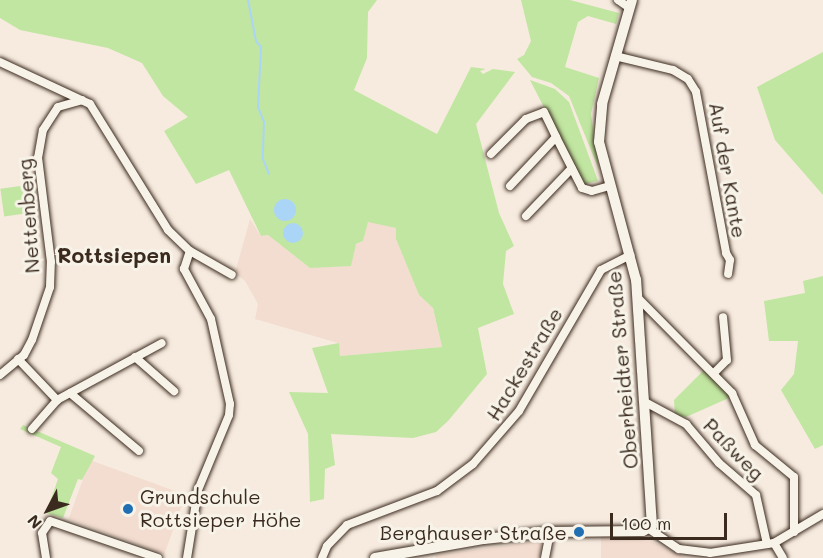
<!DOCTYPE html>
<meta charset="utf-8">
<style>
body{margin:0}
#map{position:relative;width:823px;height:558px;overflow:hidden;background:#f7ebdf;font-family:Mali,sans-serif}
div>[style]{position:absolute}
.built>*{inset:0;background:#f3ddd0;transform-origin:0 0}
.green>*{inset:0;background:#c1e6a1;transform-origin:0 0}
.water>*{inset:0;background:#abd5f6}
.round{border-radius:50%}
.stream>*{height:2px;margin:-1px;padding:0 1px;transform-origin:1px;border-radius:1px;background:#abd5f6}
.roads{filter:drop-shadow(0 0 2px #3b2a1e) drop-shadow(0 0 2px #3b2a1e)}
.street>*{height:8px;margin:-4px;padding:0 4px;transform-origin:4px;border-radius:4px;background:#f7f3e8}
.secondary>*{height:10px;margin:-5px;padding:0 5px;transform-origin:5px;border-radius:5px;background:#f7f3e8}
.dots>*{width:16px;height:16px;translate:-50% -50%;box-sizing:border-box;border:3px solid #f7f3e8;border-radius:50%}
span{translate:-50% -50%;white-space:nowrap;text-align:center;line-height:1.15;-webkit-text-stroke:6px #f7f3e8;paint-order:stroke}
.street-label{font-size:20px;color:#3b2a1e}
.poi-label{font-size:20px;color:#3b2a1e}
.left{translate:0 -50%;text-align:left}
.right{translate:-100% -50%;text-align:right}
.neighbourhood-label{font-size:21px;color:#3b2a1e;font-weight:700}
.north{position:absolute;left:18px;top:480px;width:60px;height:60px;-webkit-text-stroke:4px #f7f3e8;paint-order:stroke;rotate:229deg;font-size:16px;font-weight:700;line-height:24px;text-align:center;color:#3b2a1e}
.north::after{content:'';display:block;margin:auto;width:21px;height:27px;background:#3b2a1e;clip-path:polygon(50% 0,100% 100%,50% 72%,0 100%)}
.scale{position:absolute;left:610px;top:513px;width:117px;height:27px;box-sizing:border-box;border:3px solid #3b2a1e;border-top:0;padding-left:8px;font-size:18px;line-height:21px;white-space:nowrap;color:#3b2a1e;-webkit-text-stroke:4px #f7f3e8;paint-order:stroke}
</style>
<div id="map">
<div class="built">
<i style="clip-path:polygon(250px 219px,261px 236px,268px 235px,310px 268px,363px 241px,367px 221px,396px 228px,396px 239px,419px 295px,433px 308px,442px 347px,340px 356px,338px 343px,255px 319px,258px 304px,245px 281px,235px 273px)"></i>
<i style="left:90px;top:460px;width:102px;height:63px;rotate:20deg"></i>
<i style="clip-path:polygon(601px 536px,649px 540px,686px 558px,601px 558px)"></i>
<i style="clip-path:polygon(541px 541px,540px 558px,436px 558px,435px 555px)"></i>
</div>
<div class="green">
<i style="clip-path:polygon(0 0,377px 0,368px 12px,367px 58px,354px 90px,437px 134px,471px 67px,486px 69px,480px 71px,483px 74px,493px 69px,515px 72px,476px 124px,499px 213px,514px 246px,506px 251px,503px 284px,514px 314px,478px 328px,487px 374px,448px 421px,436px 432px,413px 438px,331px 434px,335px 465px,325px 469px,324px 499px,310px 502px,308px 434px,289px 392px,328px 393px,312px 348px,339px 343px,340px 356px,442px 347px,433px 308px,419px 295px,396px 239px,396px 228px,368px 222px,363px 241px,356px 244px,351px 266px,310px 268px,268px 235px,261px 236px,229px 170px,196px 184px,164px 131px,188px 117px,163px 96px,142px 63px,108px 48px,20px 30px,0 18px)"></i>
<i style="clip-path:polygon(521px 0,570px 0,619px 13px,616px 24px,588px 16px,578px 22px,565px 67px,599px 78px,591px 114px,599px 170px,569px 96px,551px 83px,532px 77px,517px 59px,524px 55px,531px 41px)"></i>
<i style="clip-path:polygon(823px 52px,823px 195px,775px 140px,757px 87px)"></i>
<i style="clip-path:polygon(530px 80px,555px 89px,569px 102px,598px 181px,585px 184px,581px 180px)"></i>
<i style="left:34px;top:184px;width:28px;height:34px;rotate:82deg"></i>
<i style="clip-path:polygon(823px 276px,823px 445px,815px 449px,781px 390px,794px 374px,798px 341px,769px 341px,764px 301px,805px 293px,803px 281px)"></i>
<i style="clip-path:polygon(705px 369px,731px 397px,686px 417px,675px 415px,674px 400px)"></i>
<i style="clip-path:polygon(23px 425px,95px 456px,82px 480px,78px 479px,63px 518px,46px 513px,58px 479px,51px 473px,61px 447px,20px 429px)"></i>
</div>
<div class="water">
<i class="round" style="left:274px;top:199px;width:22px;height:22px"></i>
<i class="round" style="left:283px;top:223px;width:20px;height:20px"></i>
</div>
<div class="stream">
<i style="left:248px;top:0;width:42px;rotate:79deg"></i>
<i style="left:256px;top:41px;width:8px;rotate:50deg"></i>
<i style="left:261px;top:47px;width:60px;rotate:92.9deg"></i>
<i style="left:258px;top:107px;width:16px;rotate:68deg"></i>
<i style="left:264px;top:122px;width:37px;rotate:92deg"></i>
<i style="left:263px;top:159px;width:16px;rotate:68deg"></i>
</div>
<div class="roads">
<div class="street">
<i style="left:618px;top:0;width:14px;rotate:34deg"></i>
<i style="left:615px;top:56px;width:60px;rotate:13.6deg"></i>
<i style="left:673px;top:70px;width:17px;rotate:31deg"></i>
<i style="left:688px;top:79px;width:15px;rotate:58deg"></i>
<i style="left:696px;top:92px;width:164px;rotate:79.4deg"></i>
<i style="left:726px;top:253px;width:8px;rotate:60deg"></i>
<i style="left:730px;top:260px;width:14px;rotate:98deg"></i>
<i style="left:0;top:62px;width:99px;rotate:25deg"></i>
<i style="left:90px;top:104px;width:148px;rotate:58.2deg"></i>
<i style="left:168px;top:230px;width:30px;rotate:44deg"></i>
<i style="left:190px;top:251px;width:48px;rotate:29.7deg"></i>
<i style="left:491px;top:154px;width:49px;rotate:-45deg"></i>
<i style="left:526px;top:119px;width:19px;rotate:-21deg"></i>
<i style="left:544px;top:112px;width:28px;rotate:64deg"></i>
<i style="left:510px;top:186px;width:67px;rotate:-46.8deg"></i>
<i style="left:556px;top:137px;width:57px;rotate:63deg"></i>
<i style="left:582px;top:188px;width:10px;rotate:17deg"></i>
<i style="left:592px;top:191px;width:19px;rotate:-16deg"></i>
<i style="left:526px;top:216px;width:66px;rotate:-46.2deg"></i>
<i style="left:638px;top:298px;width:134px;rotate:45.3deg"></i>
<i style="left:732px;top:393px;width:57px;rotate:66.1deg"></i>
<i style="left:755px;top:445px;width:50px;rotate:39.4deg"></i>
<i style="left:794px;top:477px;width:55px;rotate:90deg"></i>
<i style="left:135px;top:357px;width:52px;rotate:41.1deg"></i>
<i style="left:18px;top:359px;width:57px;rotate:46.4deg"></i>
<i style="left:57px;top:400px;width:119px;rotate:-28.5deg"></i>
<i style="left:714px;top:373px;width:18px;rotate:-45deg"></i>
<i style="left:727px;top:360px;width:43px;rotate:-95.3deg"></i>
<i style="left:0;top:375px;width:31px;rotate:-40deg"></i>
<i style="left:24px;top:355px;width:17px;rotate:-62deg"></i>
<i style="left:32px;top:340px;width:56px;rotate:-71.2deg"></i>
<i style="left:50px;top:287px;width:25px;rotate:-88deg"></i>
<i style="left:51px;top:262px;width:105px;rotate:-97.1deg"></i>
<i style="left:38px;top:158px;width:28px;rotate:-80deg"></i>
<i style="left:43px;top:130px;width:27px;rotate:-57deg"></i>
<i style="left:58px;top:107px;width:25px;rotate:-16deg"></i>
<i style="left:70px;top:393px;width:90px;rotate:40deg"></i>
<i style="left:645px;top:402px;width:47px;rotate:28.2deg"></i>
<i style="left:686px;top:424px;width:51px;rotate:49.8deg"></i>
<i style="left:719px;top:463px;width:49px;rotate:40.9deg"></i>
<i style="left:756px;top:495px;width:50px;rotate:77.3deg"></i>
<i style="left:32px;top:429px;width:38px;rotate:-49deg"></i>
<i style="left:649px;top:529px;width:36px;rotate:34deg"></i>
<i style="left:679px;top:549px;width:31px;rotate:7deg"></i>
<i style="left:710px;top:553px;width:65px;rotate:-8.9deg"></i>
<i style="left:774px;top:543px;width:57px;rotate:-30.6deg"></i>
<i style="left:774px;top:543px;width:17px;rotate:59deg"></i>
<i style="left:46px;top:558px;width:25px;rotate:-99deg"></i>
<i style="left:42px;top:533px;width:14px;rotate:-56deg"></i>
<i style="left:50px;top:521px;width:114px;rotate:18.9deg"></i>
<i style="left:187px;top:558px;width:69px;rotate:-80.8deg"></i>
<i style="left:198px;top:490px;width:81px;rotate:-67.5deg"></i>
<i style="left:229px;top:415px;width:11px;rotate:-85deg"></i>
<i style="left:230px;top:404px;width:87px;rotate:-102.6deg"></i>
<i style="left:211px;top:319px;width:57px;rotate:-118.4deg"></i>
<i style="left:184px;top:269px;width:19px;rotate:-72deg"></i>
<i style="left:322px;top:558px;width:13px;rotate:-67deg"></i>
<i style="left:327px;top:546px;width:29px;rotate:-46deg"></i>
<i style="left:347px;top:525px;width:96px;rotate:-20.7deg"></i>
<i style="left:437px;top:491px;width:45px;rotate:-36.9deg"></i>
<i style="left:473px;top:464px;width:70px;rotate:-49deg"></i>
<i style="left:519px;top:411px;width:163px;rotate:-59.8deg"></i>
<i style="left:601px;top:270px;width:33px;rotate:-27deg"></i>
<i style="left:545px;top:558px;width:26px;rotate:-79deg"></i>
</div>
<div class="secondary">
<i style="left:375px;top:558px;width:111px;rotate:-9.9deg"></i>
<i style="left:484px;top:539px;width:66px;rotate:-6.1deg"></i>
<i style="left:550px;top:532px;width:93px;rotate:-0.6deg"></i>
<i style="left:643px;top:531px;width:10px;rotate:-29deg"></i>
<i style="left:652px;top:526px;width:247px;rotate:-93.7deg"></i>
<i style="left:636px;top:280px;width:143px;rotate:-105deg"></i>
<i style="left:599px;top:142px;width:38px;rotate:-85deg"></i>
<i style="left:602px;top:104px;width:108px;rotate:-73.9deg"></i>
</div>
</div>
<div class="dots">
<i style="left:128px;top:509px;background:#1f6fb2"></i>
<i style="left:579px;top:532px;background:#1f6fb2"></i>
</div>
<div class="street-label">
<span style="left:728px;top:170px;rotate:80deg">Auf der Kante</span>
<span style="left:28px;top:216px;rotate:-94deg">Nettenberg</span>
<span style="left:524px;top:364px;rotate:-59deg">Hackestraße</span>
<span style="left:622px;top:370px;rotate:-95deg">Oberheidter Straße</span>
<span style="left:734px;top:449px;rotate:46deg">Paßweg</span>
</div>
<div class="poi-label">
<span class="left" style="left:140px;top:508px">Grundschule<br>Rottsieper Höhe</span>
<span class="right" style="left:567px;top:532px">Berghauser Straße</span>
</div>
<div class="neighbourhood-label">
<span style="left:114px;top:255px">Rottsiepen</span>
</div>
<div class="north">N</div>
<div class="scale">100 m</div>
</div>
